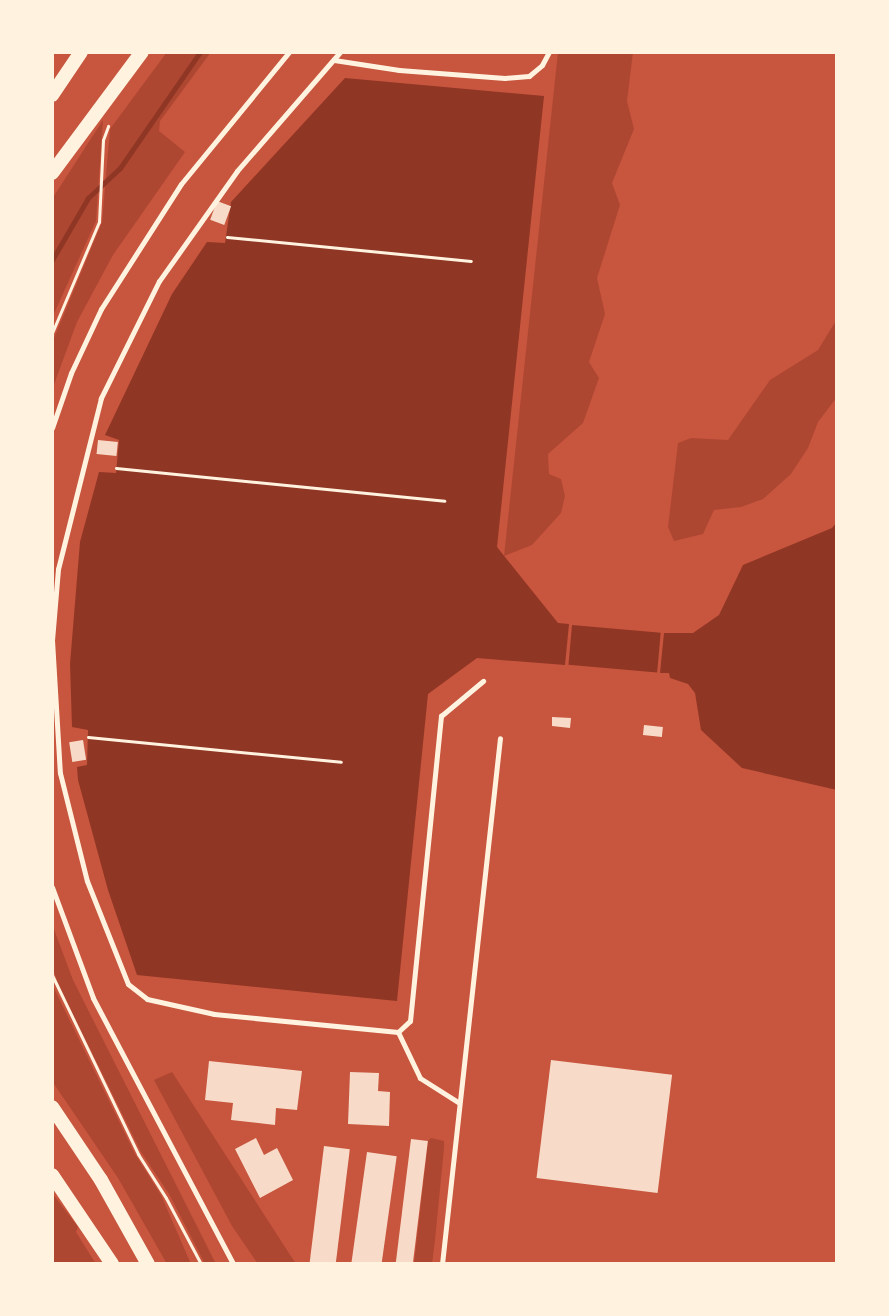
<!DOCTYPE html>
<style>
body{margin:0}
#map{position:relative;width:889px;height:1316px;overflow:hidden;background:#c8553d;font-family:"Roboto Serif",serif}
div>[style]{position:absolute}
.green>*{inset:0;background:#ae4732}
.water>*{inset:0;background:#8f3625;transform-origin:0 0}
.stream>*{height:5px;margin:-2.5px;padding:0 2.5px;transform-origin:2.5px;border-radius:2.5px;background:#8f3625}
.building>*{inset:0;background:#f7dbc8;transform-origin:0 0}
.path>*{height:3px;margin:-1.5px;padding:0 1.5px;transform-origin:1.5px;border-radius:1.5px;background:#fff3e0}
.service>*{height:5px;margin:-2.5px;padding:0 2.5px;transform-origin:2.5px;border-radius:2.5px;background:#fff3e0}
.primary>*{height:14px;margin:-7px;padding:0 7px;transform-origin:7px;border-radius:7px;background:#fff3e0}
span{translate:-50% -50%;white-space:nowrap;text-align:center;line-height:1.15;-webkit-text-stroke:8px #fff3e0;paint-order:stroke}
.frame{position:absolute;inset:0;border:54px solid #fff3e0;pointer-events:none}
</style>
<div id="map">
<div class="green">
<i style="clip-path:polygon(167px 52px,211px 52px,160px 121px,159px 131px,185px 152px,113px 255px,77px 322px,52px 390px,52px 343px,102px 222px,110px 129px)"></i>
<i style="clip-path:polygon(558px 52px,633px 52px,627px 101px,634px 129px,612px 183px,620px 205px,597px 278px,605px 314px,589px 362px,599px 378px,583px 423px,548px 454px,549px 474px,561px 479px,565px 496px,561px 513px,532px 545px,504px 556px)"></i>
<i style="clip-path:polygon(103px 120px,96px 221px,52px 318px,52px 199px)"></i>
<i style="clip-path:polygon(837px 319px,837px 397px,818px 422px,808px 448px,791px 474px,763px 499px,741px 507px,714px 510px,703px 534px,674px 541px,668px 527px,678px 443px,691px 438px,728px 440px,770px 380px,818px 350px)"></i>
<i style="clip-path:polygon(52px 924px,73px 980px,216px 1264px,205px 1264px,169px 1194px,141px 1152px,59px 986px,52px 966px)"></i>
<i style="clip-path:polygon(52px 984px,135px 1154px,161px 1195px,191px 1264px,167px 1264px,118px 1178px,52px 1081px)"></i>
<i style="clip-path:polygon(172px 1072px,296px 1264px,258px 1264px,232px 1226px,154px 1080px)"></i>
<i style="clip-path:polygon(431px 1138px,444px 1141px,444px 1148px,435px 1240px,432px 1264px,414px 1264px,428px 1141px)"></i>
<i style="clip-path:polygon(52px 1193px,78px 1227px,76px 1232px,96px 1264px,52px 1264px)"></i>
</div>
<div class="water">
<i style="clip-path:polygon(345px 78px,544px 96px,497px 547px,558px 623px,569px 624px,565px 665px,477px 658px,428px 694px,397px 1001px,137px 975px,108px 890px,78px 780px,77px 767px,87px 765px,88px 730px,72px 727px,70px 664px,80px 542px,99px 472px,116px 473px,119px 440px,105px 435px,172px 294px,207px 242px,225px 243px,231px 202px)"></i>
<i style="clip-path:polygon(837px 522px,837px 790px,742px 768px,701px 730px,695px 693px,688px 684px,670px 678px,669px 673px,660px 673px,664px 633px,693px 633px,719px 615px,743px 565px,832px 528px)"></i>
<i style="left:572px;top:625px;width:89px;height:40px;rotate:5deg"></i>
</div>
<div class="stream">
<i style="left:52px;top:260px;width:72px;rotate:-59.9deg"></i>
<i style="left:88px;top:198px;width:44px;rotate:-43.2deg"></i>
<i style="left:120px;top:168px;width:141px;rotate:-55.4deg"></i>
</div>
<div class="building">
<i style="left:217px;top:201px;width:15px;height:20px;rotate:20deg"></i>
<i style="left:98px;top:440px;width:20px;height:14px;rotate:6deg"></i>
<i style="clip-path:polygon(552px 717px,571px 718px,570px 728px,552px 726px)"></i>
<i style="left:644px;top:725px;width:19px;height:10px;rotate:6deg"></i>
<i style="left:83px;top:740px;width:20px;height:14px;rotate:81deg"></i>
<i style="left:551px;top:1060px;width:122px;height:119px;rotate:7deg"></i>
<i style="clip-path:polygon(209px 1061px,302px 1071px,297px 1110px,276px 1108px,275px 1125px,231px 1120px,233px 1103px,205px 1100px)"></i>
<i style="clip-path:polygon(350px 1072px,379px 1073px,378px 1091px,390px 1092px,389px 1126px,348px 1124px)"></i>
<i style="clip-path:polygon(256px 1138px,264px 1155px,277px 1148px,293px 1180px,260px 1198px,235px 1149px)"></i>
<i style="left:411px;top:1139px;width:17px;height:126px;rotate:7deg"></i>
<i style="left:324px;top:1146px;width:26px;height:119px;rotate:7deg"></i>
<i style="left:367px;top:1152px;width:30px;height:113px;rotate:8deg"></i>
</div>
<div class="path">
<i style="left:227px;top:237px;width:245px;rotate:5.6deg"></i>
<i style="left:52px;top:333px;width:121px;rotate:-67.1deg"></i>
<i style="left:99px;top:222px;width:82px;rotate:-87.2deg"></i>
<i style="left:103px;top:140px;width:15px;rotate:-70deg"></i>
<i style="left:116px;top:468px;width:330px;rotate:5.7deg"></i>
<i style="left:88px;top:737px;width:254px;rotate:5.6deg"></i>
<i style="left:52px;top:975px;width:199px;rotate:64.3deg"></i>
<i style="left:138px;top:1154px;width:52px;rotate:57.5deg"></i>
<i style="left:166px;top:1198px;width:75px;rotate:62.1deg"></i>
</div>
<div class="service">
<i style="left:340px;top:52px;width:157px;rotate:130.9deg"></i>
<i style="left:237px;top:171px;width:135px;rotate:125.3deg"></i>
<i style="left:159px;top:281px;width:131px;rotate:116.4deg"></i>
<i style="left:101px;top:398px;width:176px;rotate:104.1deg"></i>
<i style="left:58px;top:569px;width:71px;rotate:94.8deg"></i>
<i style="left:52px;top:640px;width:133px;rotate:86.6deg"></i>
<i style="left:60px;top:773px;width:111px;rotate:76deg"></i>
<i style="left:87px;top:881px;width:111px;rotate:68.3deg"></i>
<i style="left:128px;top:984px;width:24px;rotate:38deg"></i>
<i style="left:147px;top:999px;width:69px;rotate:12.6deg"></i>
<i style="left:214px;top:1014px;width:185px;rotate:5.6deg"></i>
<i style="left:398px;top:1032px;width:51px;rotate:64.4deg"></i>
<i style="left:420px;top:1078px;width:45px;rotate:32.3deg"></i>
<i style="left:334px;top:60px;width:66px;rotate:8.7deg"></i>
<i style="left:399px;top:70px;width:106px;rotate:4.3deg"></i>
<i style="left:505px;top:78px;width:24px;rotate:-5deg"></i>
<i style="left:529px;top:76px;width:17px;rotate:-40deg"></i>
<i style="left:542px;top:65px;width:15px;rotate:-62deg"></i>
<i style="left:52px;top:428px;width:58px;rotate:-70.9deg"></i>
<i style="left:71px;top:373px;width:71px;rotate:-64.9deg"></i>
<i style="left:101px;top:309px;width:148px;rotate:-57.4deg"></i>
<i style="left:181px;top:184px;width:171px;rotate:-50.7deg"></i>
<i style="left:52px;top:887px;width:118px;rotate:69.7deg"></i>
<i style="left:93px;top:998px;width:301px;rotate:62.2deg"></i>
<i style="left:398px;top:1032px;width:16px;rotate:-43deg"></i>
<i style="left:410px;top:1021px;width:307px;rotate:-84.2deg"></i>
<i style="left:441px;top:716px;width:55px;rotate:-39.8deg"></i>
<i style="left:442px;top:1264px;width:529px;rotate:-83.71deg"></i>
</div>
<div class="primary">
<i style="left:52px;top:95px;width:52px;rotate:-56deg"></i>
<i style="left:52px;top:173px;width:151px;rotate:-53.4deg"></i>
<i style="left:52px;top:1107px;width:88px;rotate:56.1deg"></i>
<i style="left:101px;top:1180px;width:96px;rotate:60.8deg"></i>
<i style="left:52px;top:1175px;width:107px;rotate:56deg"></i>
</div>
<div class="frame"></div>
</div>
